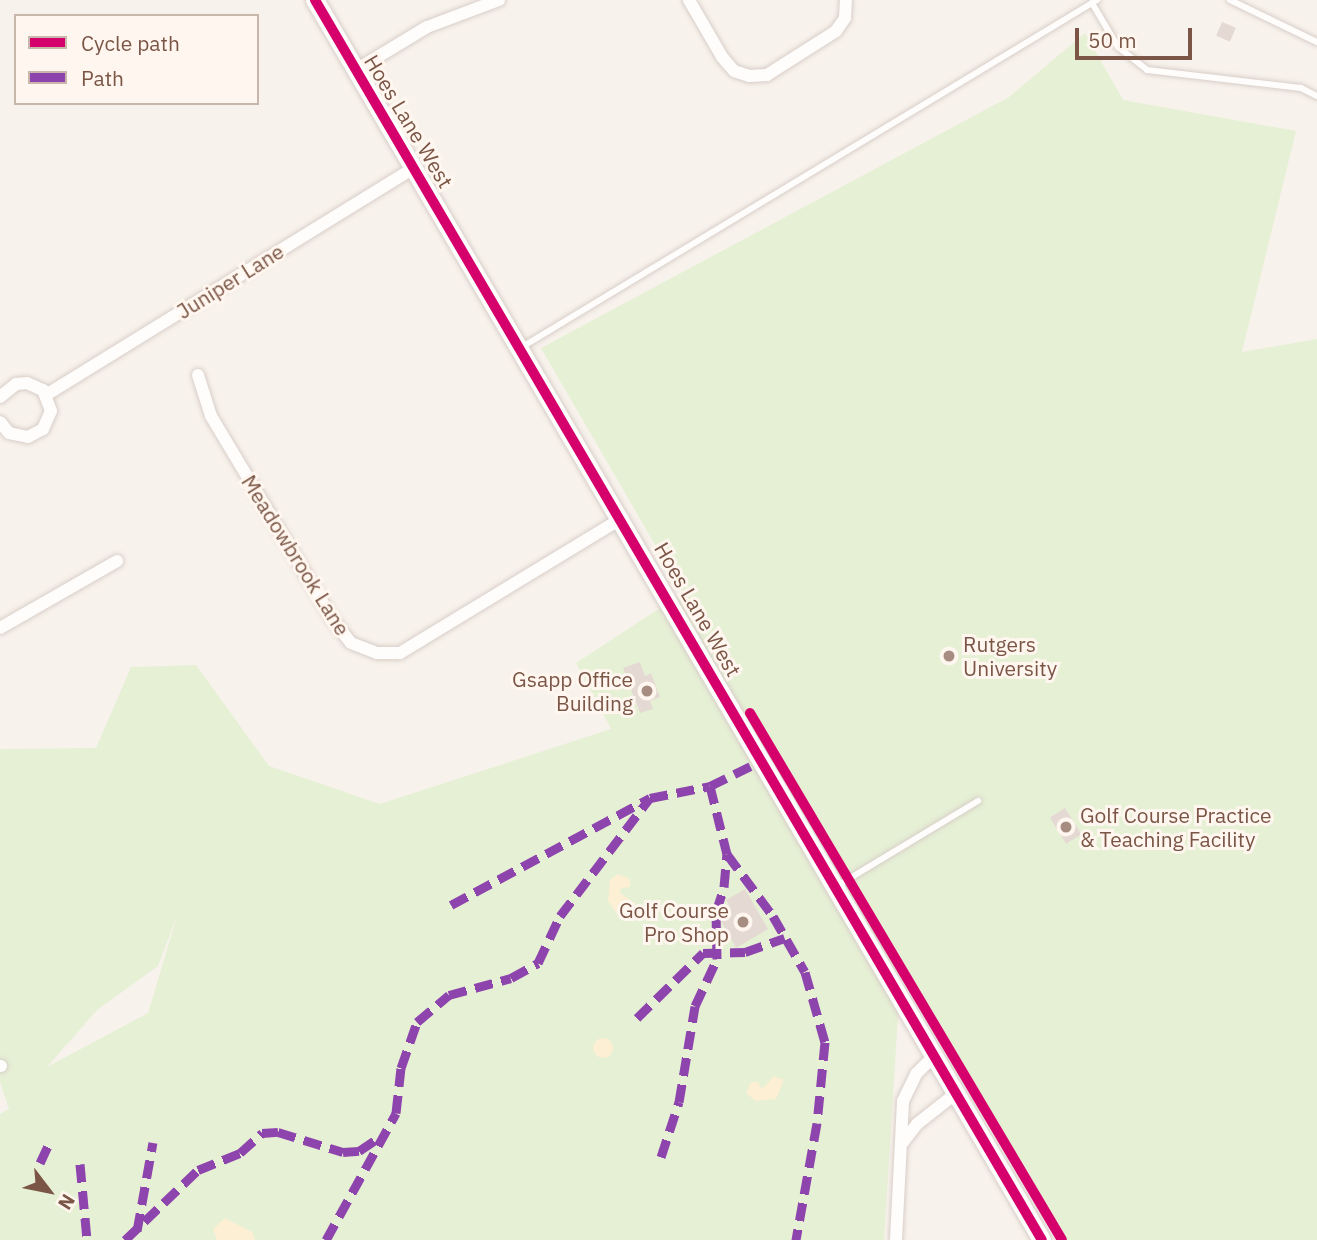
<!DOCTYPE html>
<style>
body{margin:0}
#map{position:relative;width:1317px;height:1240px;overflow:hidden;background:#f8f2ec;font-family:"IBM Plex Sans",sans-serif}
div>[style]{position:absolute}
.green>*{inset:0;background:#e6f0d5}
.sand>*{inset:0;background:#fcefd4}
.round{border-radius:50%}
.building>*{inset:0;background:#e5dad3;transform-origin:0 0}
.roads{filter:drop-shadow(0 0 2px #d8cec8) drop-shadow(0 0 2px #d8cec8)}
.lane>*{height:6px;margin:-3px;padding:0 3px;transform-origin:3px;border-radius:3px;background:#fefdfc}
.street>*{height:12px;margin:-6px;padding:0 6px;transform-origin:6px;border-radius:6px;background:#fefdfc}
.secondary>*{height:18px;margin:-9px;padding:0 9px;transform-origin:9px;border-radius:9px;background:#fefdfc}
.quiet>*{height:9px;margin-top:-4.5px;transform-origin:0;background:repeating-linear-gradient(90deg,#8e44ad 0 18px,transparent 0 27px)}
.cycleway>*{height:10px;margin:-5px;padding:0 5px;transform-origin:5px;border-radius:5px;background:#d6006c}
.dots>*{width:19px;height:19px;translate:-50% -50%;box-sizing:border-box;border:4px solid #fff7ef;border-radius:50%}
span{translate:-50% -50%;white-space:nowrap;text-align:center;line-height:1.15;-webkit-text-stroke:6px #fff7ef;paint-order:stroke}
.street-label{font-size:21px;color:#7b5647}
.poi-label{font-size:21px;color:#7b5647}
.left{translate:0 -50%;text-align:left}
.right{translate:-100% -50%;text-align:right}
.legend{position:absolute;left:14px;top:14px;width:245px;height:91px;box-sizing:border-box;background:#fff7ef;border:2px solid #cab7ac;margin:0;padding:9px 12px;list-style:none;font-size:21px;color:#7b5647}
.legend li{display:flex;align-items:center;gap:14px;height:35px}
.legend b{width:35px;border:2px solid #cab7ac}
.north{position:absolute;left:14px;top:1156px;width:70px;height:70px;-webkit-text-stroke:5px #fff7ef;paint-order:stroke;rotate:122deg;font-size:19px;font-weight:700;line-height:28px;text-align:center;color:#7b5647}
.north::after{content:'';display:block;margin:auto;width:24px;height:32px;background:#7b5647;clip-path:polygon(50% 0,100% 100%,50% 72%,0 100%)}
.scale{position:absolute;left:1075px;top:28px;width:117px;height:32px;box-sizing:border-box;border:4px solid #7b5647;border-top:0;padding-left:9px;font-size:21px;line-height:24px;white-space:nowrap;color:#7b5647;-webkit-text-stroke:5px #fff7ef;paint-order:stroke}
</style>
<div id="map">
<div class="green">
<i style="clip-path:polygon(evenodd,1085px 33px,1123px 100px,1296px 131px,1242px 352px,1317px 339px,1317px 1240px,1065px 1240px,901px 967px,884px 1240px,0 1240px,0 1114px,9px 1109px,0 1082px,0 749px,96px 748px,131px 667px,196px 665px,269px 766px,380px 804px,611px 729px,576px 663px,683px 593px,541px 348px,1009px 97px,1085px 33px,177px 916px,148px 1013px,47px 1067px,97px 1010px,158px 966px,177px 916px)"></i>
</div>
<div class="sand">
<i style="clip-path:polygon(618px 874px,630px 879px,630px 887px,621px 888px,620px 893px,635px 903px,634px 911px,620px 918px,608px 901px,610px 880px)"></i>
<i class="round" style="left:593px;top:1038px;width:20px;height:20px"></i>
<i style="clip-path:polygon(774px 1076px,784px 1080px,776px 1099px,756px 1101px,746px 1093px,751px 1082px,758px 1082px,762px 1089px)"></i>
<i style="clip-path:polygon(225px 1218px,252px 1232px,255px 1240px,217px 1240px,213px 1229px)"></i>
</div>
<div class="building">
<i style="left:1222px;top:22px;width:15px;height:15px;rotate:23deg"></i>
<i style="clip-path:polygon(640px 662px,645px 676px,651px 673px,660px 697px,650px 701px,653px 709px,640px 713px,623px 668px)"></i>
<i style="left:1065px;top:808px;width:31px;height:18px;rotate:58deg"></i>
<i style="clip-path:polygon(745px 889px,768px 929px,736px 948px,717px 914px,730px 907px,726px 900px)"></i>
</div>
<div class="roads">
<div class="lane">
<i style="left:1230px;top:0;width:97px;rotate:25.8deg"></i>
<i style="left:1092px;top:3px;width:51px;rotate:59.4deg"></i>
<i style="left:1118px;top:47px;width:37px;rotate:38deg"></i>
<i style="left:1147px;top:70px;width:155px;rotate:6.7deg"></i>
<i style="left:1301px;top:88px;width:18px;rotate:27deg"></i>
<i style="left:522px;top:347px;width:672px;rotate:-31.11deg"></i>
<i style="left:837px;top:886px;width:165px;rotate:-31.1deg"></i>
</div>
<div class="street">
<i style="left:689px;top:0;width:66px;rotate:59.9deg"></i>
<i style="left:722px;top:57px;width:18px;rotate:49deg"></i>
<i style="left:734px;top:71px;width:16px;rotate:18deg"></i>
<i style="left:749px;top:76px;width:18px;rotate:-3deg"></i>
<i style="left:767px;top:75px;width:82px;rotate:-32.5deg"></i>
<i style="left:836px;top:31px;width:16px;rotate:-55deg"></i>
<i style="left:845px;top:18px;width:18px;rotate:-87deg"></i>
<i style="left:356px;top:70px;width:83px;rotate:-31.2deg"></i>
<i style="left:427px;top:27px;width:77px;rotate:-20.6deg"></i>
<i style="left:198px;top:375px;width:43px;rotate:72.4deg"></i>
<i style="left:211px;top:416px;width:238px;rotate:59.1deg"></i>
<i style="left:333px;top:620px;width:29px;rotate:52deg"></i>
<i style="left:351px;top:643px;width:28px;rotate:21deg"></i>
<i style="left:377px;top:653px;width:23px"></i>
<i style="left:400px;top:653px;width:260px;rotate:-31.3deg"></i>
<i style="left:46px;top:395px;width:434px;rotate:-31.7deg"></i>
<i style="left:0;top:397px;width:21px;rotate:-39deg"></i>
<i style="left:16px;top:384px;width:11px;rotate:-5deg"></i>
<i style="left:27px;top:383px;width:17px;rotate:24deg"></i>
<i style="left:43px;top:390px;width:22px;rotate:69deg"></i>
<i style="left:51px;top:411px;width:20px;rotate:114deg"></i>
<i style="left:43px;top:429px;width:17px;rotate:152deg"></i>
<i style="left:28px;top:437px;width:19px;rotate:-168deg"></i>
<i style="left:9px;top:433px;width:14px;rotate:-129deg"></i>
<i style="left:0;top:628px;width:135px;rotate:-29.8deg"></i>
<i style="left:0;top:1066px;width:1px"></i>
<i style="left:903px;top:1142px;width:23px;rotate:-52deg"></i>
<i style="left:917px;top:1124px;width:48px;rotate:-38.3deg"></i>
<i style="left:896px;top:1240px;width:139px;rotate:-87.1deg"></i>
<i style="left:903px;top:1101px;width:30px;rotate:-64deg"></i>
<i style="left:916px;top:1074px;width:24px;rotate:-45deg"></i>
</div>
<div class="secondary">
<i style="left:315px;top:0;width:1437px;rotate:59.62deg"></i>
</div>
</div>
<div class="quiet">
<i style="left:710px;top:786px;width:70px;rotate:76deg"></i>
<i style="left:727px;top:854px;width:77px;rotate:53.4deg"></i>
<i style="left:773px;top:916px;width:64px;rotate:60.3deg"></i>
<i style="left:805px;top:972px;width:73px;rotate:74.1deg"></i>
<i style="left:825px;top:1042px;width:81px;rotate:95.6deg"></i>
<i style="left:817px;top:1123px;width:119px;rotate:100.2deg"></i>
<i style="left:451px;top:905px;width:226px;rotate:-28.3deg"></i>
<i style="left:650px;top:798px;width:61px;rotate:-11.3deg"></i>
<i style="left:710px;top:786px;width:59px;rotate:-26.1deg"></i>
<i style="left:637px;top:1018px;width:93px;rotate:-44.6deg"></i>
<i style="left:703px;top:953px;width:42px;rotate:-1.4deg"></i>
<i style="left:745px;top:952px;width:42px;rotate:-19.3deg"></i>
<i style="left:661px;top:1157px;width:58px;rotate:-71.9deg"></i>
<i style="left:679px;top:1102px;width:97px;rotate:-80.5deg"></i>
<i style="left:695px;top:1006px;width:52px;rotate:-64.9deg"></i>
<i style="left:717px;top:959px;width:47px;rotate:-91.2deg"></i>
<i style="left:716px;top:912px;width:26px;rotate:-72deg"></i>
<i style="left:724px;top:887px;width:33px;rotate:-85deg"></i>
<i style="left:40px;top:1163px;width:23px;rotate:-65deg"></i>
<i style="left:80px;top:1164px;width:76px;rotate:84.7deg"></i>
<i style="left:137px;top:1231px;width:90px;rotate:-79.8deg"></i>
<i style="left:125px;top:1240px;width:101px;rotate:-43.8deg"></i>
<i style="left:198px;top:1170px;width:45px;rotate:-22deg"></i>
<i style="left:240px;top:1153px;width:30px;rotate:-42deg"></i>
<i style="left:262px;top:1133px;width:16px;rotate:-4deg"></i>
<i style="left:278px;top:1132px;width:68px;rotate:17.1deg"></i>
<i style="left:343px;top:1152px;width:16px;rotate:-4deg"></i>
<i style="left:359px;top:1151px;width:25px;rotate:-34deg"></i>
<i style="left:326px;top:1240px;width:145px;rotate:-61.1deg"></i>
<i style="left:396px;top:1113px;width:45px;rotate:-83.7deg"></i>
<i style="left:401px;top:1068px;width:49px;rotate:-70.8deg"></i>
<i style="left:417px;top:1022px;width:42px;rotate:-40.2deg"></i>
<i style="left:449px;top:995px;width:64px;rotate:-15.3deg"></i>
<i style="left:511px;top:978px;width:31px;rotate:-29deg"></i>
<i style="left:538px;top:963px;width:52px;rotate:-64.9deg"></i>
<i style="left:560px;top:916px;width:147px;rotate:-52.7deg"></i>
</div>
<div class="cycleway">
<i style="left:315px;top:0;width:1437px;rotate:59.62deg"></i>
<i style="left:750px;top:713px;width:612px;rotate:59.37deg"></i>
</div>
<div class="dots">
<i style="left:949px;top:656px;background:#a78d81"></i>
<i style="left:647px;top:691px;background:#a78d81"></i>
<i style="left:1066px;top:827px;background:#a78d81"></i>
<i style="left:743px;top:922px;background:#a78d81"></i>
</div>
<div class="street-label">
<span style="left:409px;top:121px;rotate:59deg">Hoes Lane West</span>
<span style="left:230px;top:281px;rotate:-32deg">Juniper Lane</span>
<span style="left:296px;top:555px;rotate:58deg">Meadowbrook Lane</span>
<span style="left:698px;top:609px;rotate:60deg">Hoes Lane West</span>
</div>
<div class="poi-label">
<span class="left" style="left:963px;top:656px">Rutgers<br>University</span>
<span class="right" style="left:633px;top:691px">Gsapp Office<br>Building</span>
<span class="left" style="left:1080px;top:827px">Golf Course Practice<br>&amp; Teaching Facility</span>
<span class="right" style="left:729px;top:922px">Golf Course<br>Pro Shop</span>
</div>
<ul class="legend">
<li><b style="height:9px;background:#d6006c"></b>Cycle path</li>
<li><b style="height:9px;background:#8e44ad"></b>Path</li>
</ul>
<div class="north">N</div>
<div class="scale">50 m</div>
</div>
